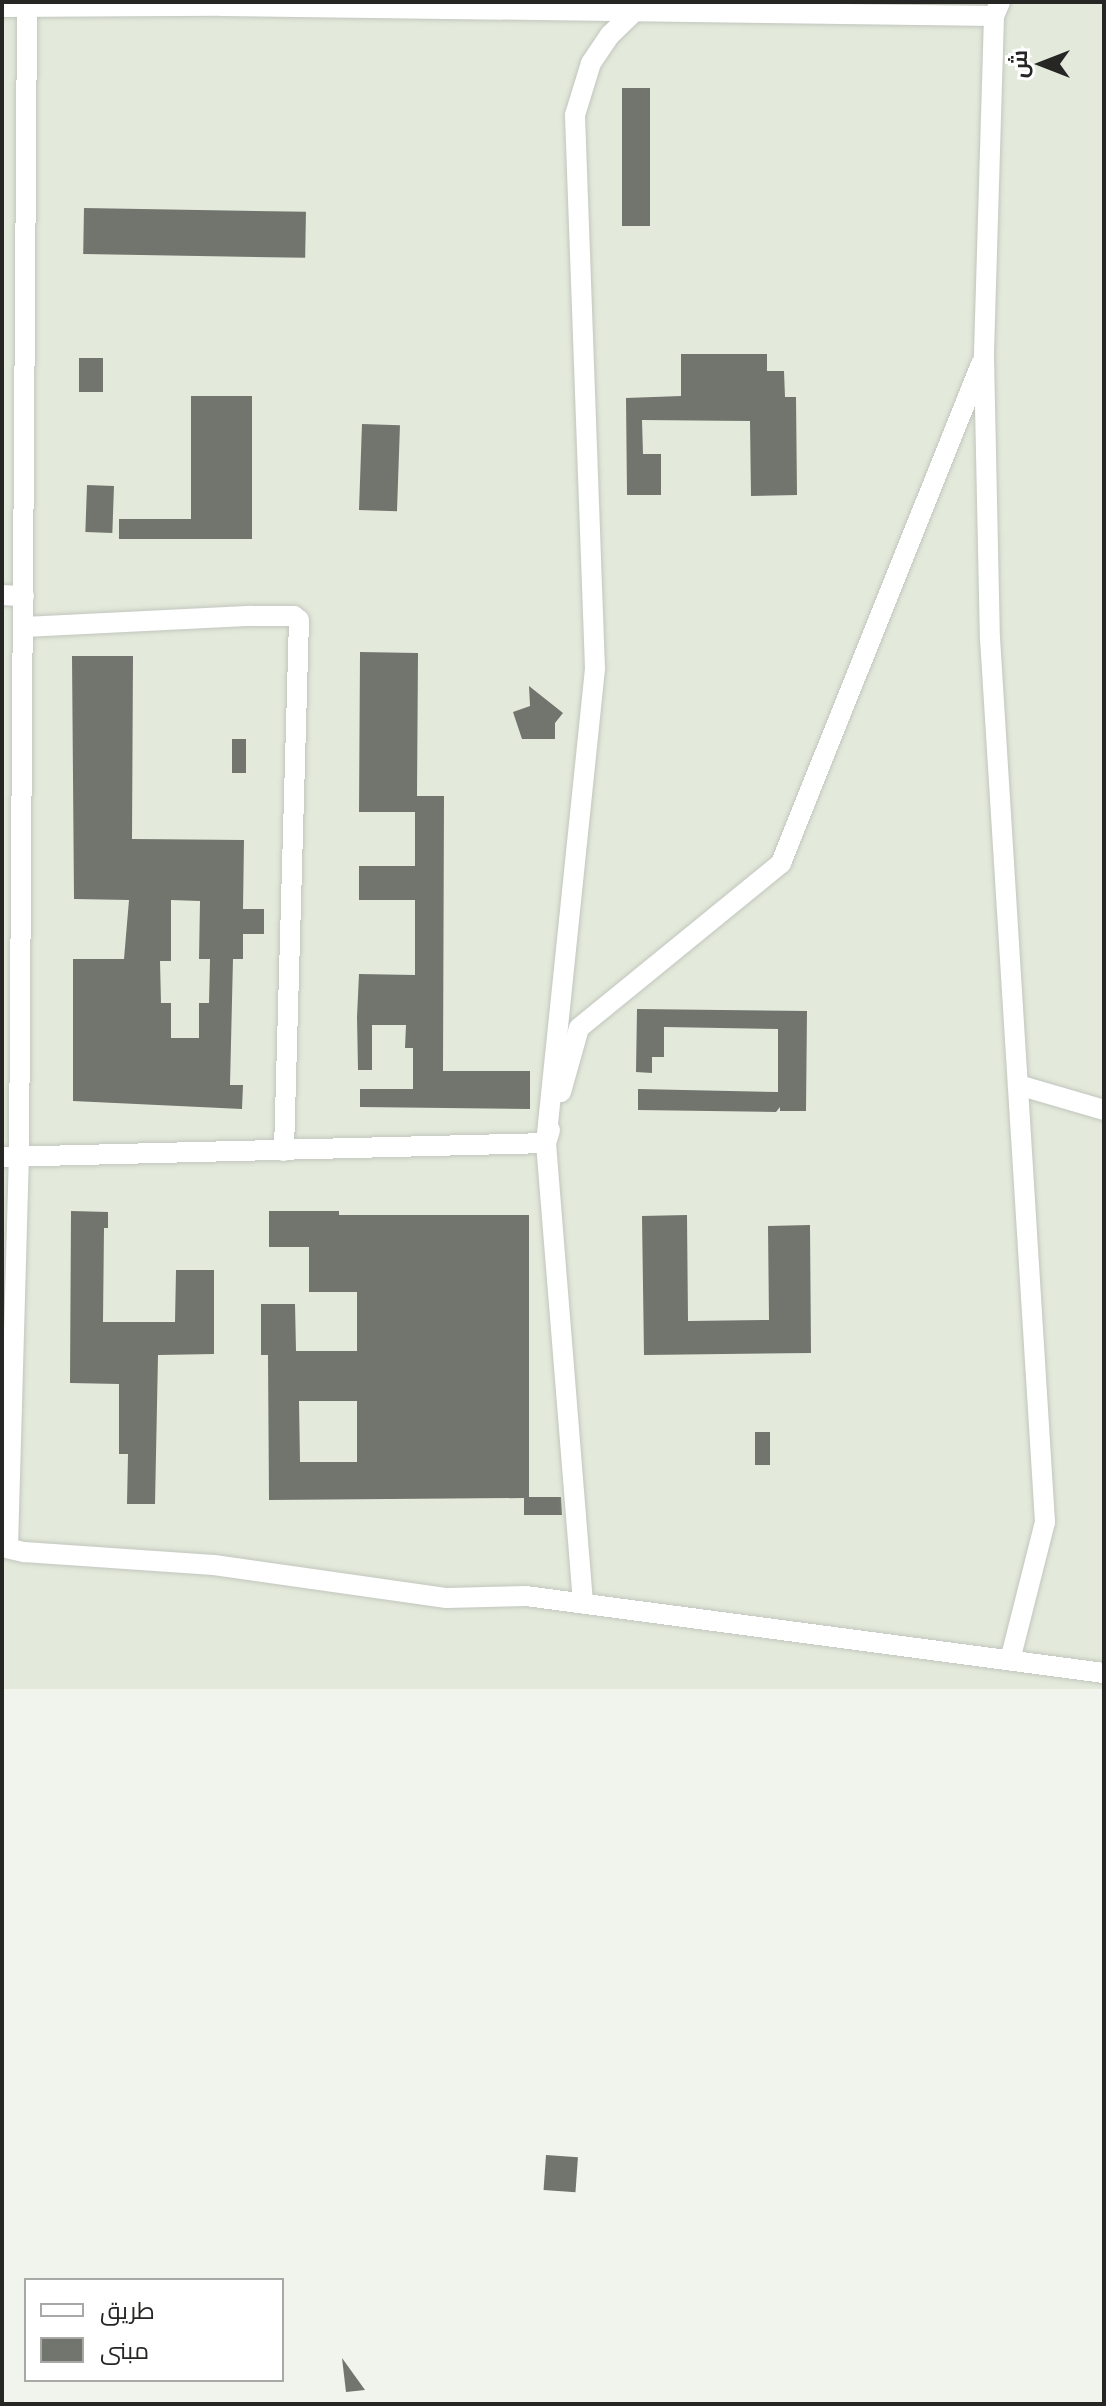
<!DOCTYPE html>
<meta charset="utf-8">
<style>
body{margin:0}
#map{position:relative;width:1106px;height:2406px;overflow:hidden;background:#f0f4ec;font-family:"Exo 2",Cairo,sans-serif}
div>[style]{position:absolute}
.built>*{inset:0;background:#e3eadb;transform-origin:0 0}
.building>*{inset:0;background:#71756e;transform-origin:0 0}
.roads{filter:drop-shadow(0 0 2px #c2c6be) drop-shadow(0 0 2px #c2c6be)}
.minor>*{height:20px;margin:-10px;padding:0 10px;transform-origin:10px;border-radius:10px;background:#fff}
span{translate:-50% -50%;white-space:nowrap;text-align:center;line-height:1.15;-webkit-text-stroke:6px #fff;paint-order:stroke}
.frame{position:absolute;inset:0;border:4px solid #262724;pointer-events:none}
.legend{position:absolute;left:24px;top:2278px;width:260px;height:104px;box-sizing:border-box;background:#fff;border:2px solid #a8a9a7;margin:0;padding:10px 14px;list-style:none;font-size:24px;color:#262724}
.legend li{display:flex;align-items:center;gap:16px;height:40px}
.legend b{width:40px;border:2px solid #a8a9a7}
.north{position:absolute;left:1002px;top:24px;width:80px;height:80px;-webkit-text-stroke:6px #fff;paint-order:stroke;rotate:270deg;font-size:22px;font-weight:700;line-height:32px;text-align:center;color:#262724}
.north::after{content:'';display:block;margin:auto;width:28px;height:36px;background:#262724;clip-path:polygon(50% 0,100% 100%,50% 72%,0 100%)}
</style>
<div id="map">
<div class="built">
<i style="left:2px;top:2px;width:1102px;height:1687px"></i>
</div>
<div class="building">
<i style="left:622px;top:88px;width:28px;height:138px"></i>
<i style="left:84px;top:208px;width:222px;height:46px;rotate:1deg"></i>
<i style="clip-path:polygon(681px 354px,767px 354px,767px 371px,784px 371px,785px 397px,796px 397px,797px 495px,751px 496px,750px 421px,642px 420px,643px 454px,661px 454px,661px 495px,627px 495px,626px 398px,681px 396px)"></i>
<i style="left:79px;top:358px;width:24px;height:34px"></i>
<i style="clip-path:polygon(191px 396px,252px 396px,252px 539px,119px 539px,119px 519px,191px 519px)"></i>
<i style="left:362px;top:424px;width:38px;height:86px;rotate:2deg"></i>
<i style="left:87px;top:485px;width:27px;height:47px;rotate:2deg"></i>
<i style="clip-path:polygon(360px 652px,418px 653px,417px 796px,444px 796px,443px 1071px,530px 1071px,530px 1109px,360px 1107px,360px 1089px,413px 1089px,413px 1048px,405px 1048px,406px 1025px,372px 1025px,372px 1070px,358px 1070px,357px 1017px,359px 974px,415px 975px,415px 900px,359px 900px,359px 866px,415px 866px,415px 812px,359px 812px)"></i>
<i style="clip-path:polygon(evenodd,72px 656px,133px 656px,132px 839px,244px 840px,243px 909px,264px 909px,264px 934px,243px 934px,243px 959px,233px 959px,230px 1085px,243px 1085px,242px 1109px,73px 1101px,73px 959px,124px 959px,129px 900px,74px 899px,72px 656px,171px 900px,200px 901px,199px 959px,210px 959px,209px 1003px,199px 1003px,199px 1038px,171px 1038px,171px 1003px,161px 1003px,160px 961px,171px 961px,171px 900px)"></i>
<i style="clip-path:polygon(529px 686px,563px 713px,555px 723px,555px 739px,522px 739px,513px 712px,530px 706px)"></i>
<i style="left:232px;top:739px;width:14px;height:34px"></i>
<i style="clip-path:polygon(637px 1009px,807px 1011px,806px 1111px,780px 1111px,780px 1107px,776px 1112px,638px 1110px,638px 1089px,778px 1092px,778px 1029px,664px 1027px,664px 1057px,652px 1057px,652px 1073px,636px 1072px)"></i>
<i style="clip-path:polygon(71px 1211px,108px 1212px,108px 1228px,104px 1228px,103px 1322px,175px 1322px,176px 1270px,214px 1270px,214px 1354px,158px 1355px,155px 1504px,127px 1504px,128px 1454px,119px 1454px,119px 1384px,70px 1383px)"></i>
<i style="clip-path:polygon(evenodd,269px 1211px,339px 1211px,339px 1215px,529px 1215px,529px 1497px,561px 1497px,562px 1515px,524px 1515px,524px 1498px,269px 1500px,268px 1355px,261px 1355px,261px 1304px,295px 1304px,296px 1351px,357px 1351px,357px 1292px,309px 1292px,309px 1247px,269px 1247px,269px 1211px,299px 1401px,357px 1401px,357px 1462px,300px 1462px,299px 1401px)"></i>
<i style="clip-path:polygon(687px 1215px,688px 1321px,769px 1320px,768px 1226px,810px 1225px,811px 1353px,644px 1355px,642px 1216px)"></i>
<i style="left:755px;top:1432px;width:15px;height:33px"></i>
<i style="left:546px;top:2155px;width:32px;height:35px;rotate:4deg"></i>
<i style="clip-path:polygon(342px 2358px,365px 2390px,346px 2392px)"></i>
</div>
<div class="roads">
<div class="minor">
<i style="left:1000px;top:2px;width:15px;rotate:113deg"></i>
<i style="left:994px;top:16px;width:341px;rotate:91.7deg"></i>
<i style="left:984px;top:357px;width:281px;rotate:88.8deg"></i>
<i style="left:990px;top:638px;width:886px;rotate:86.44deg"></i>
<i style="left:1045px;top:1522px;width:142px;rotate:104.2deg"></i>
<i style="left:2px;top:7px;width:220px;rotate:-0.3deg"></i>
<i style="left:222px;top:6px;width:772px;rotate:0.74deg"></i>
<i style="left:2px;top:595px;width:22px;rotate:3deg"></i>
<i style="left:24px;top:627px;width:228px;rotate:-2.8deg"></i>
<i style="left:252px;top:616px;width:42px"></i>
<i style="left:294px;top:616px;width:6px;rotate:39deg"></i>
<i style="left:299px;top:620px;width:531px;rotate:91.62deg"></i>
<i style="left:1018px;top:1085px;width:90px;rotate:16.2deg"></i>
<i style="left:561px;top:1092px;width:66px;rotate:-74.3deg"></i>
<i style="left:579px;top:1028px;width:261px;rotate:-39.2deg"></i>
<i style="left:781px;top:863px;width:538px;rotate:-68.16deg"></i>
<i style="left:550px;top:1130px;width:14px;rotate:107deg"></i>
<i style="left:546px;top:1143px;width:462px;rotate:85.4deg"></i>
<i style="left:2px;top:1157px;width:544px;rotate:-1.47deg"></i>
<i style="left:546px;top:1143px;width:477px;rotate:-84.1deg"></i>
<i style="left:595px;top:669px;width:554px;rotate:-92.07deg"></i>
<i style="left:575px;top:115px;width:54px;rotate:-72.9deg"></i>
<i style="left:591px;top:63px;width:34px;rotate:-56deg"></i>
<i style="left:610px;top:35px;width:35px;rotate:-44deg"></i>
<i style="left:2px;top:1547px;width:23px;rotate:13deg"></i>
<i style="left:24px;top:1552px;width:190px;rotate:3.9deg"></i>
<i style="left:214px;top:1565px;width:235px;rotate:8.1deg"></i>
<i style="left:447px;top:1598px;width:79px;rotate:-1.5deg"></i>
<i style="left:526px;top:1596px;width:583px;rotate:7.59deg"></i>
<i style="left:8px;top:1547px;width:390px;rotate:-88.4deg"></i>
<i style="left:19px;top:1157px;width:1155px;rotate:-89.6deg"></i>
</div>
</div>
<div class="frame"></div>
<ul class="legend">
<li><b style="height:10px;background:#fff"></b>طريق</li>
<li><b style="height:22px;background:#71756e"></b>مبنى</li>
</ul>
<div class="north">ش</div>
</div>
